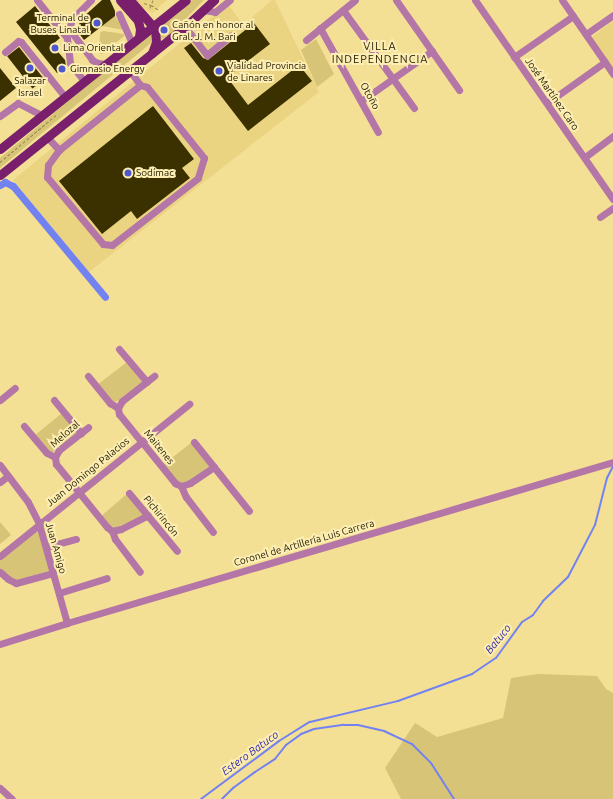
<!DOCTYPE html>
<meta charset="utf-8">
<style>
body{margin:0}
#map{position:relative;width:613px;height:799px;overflow:hidden;background:#f4e095;font-family:Ubuntu,sans-serif}
div>[style]{position:absolute}
.built>*{inset:0;background:#ead481}
.green>*{inset:0;background:#d8c476}
.stream>*{height:2px;margin:-1px;padding:0 1px;transform-origin:1px;border-radius:1px;background:#7382f1}
.canal>*{height:7px;margin:-3.5px;padding:0 3.5px;transform-origin:3.5px;border-radius:3.5px;background:#7382f1}
.building>*{inset:0;background:#3b3000;transform-origin:0 0}
.path>*{height:1px;margin-top:-0.5px;transform-origin:0;background:repeating-linear-gradient(90deg,#978954 0 3px,transparent 0 5px)}
.minor>*{height:7px;margin:-3.5px;padding:0 3.5px;transform-origin:3.5px;border-radius:3.5px;background:#b476a6}
.major>*{height:9px;margin:-4.5px;padding:0 4.5px;transform-origin:4.5px;border-radius:4.5px;background:#7a1f6c}
.dots>*{width:11px;height:11px;translate:-50% -50%;box-sizing:border-box;border:2px solid #fdeeb3;border-radius:50%}
span{translate:-50% -50%;white-space:nowrap;text-align:center;line-height:1.15;-webkit-text-stroke:4px #fdeeb3;paint-order:stroke}
.poi-label{font-size:10px;color:#201900}
.right{translate:-100% -50%;text-align:right}
.left{translate:0 -50%;text-align:left}
.street-label{font-size:10px;color:#201900}
.neighbourhood-label{font-size:11px;color:#201900;letter-spacing:1px}
.water-label{font-size:11px;color:#312aaa;font-style:italic}
</style>
<div id="map">
<div class="built">
<i style="clip-path:polygon(136px 0,167px 0,152px 13px,142px 7px)"></i>
<i style="clip-path:polygon(272px 0,275px 0,319px 92px,89px 272px,13px 180px,228px 4px,243px 25px)"></i>
<i style="clip-path:polygon(613px 21px,613px 72px,589px 39px)"></i>
</div>
<div class="green">
<i style="clip-path:polygon(192px 0,204px 0,171px 34px,158px 41px,158px 28px)"></i>
<i style="clip-path:polygon(115px 16px,124px 30px,102px 26px)"></i>
<i style="clip-path:polygon(103px 31px,124px 34px,124px 36px,102px 54px,99px 53px,100px 33px)"></i>
<i style="clip-path:polygon(151px 32px,151px 43px,0 168px,0 158px)"></i>
<i style="clip-path:polygon(316px 39px,334px 74px,317px 87px,301px 50px)"></i>
<i style="clip-path:polygon(127px 362px,144px 381px,116px 402px,108px 399px,97px 385px)"></i>
<i style="clip-path:polygon(62px 413px,77px 433px,52px 453px,47px 451px,34px 436px)"></i>
<i style="clip-path:polygon(192px 442px,212px 467px,185px 484px,178px 482px,163px 465px)"></i>
<i style="clip-path:polygon(128px 493px,146px 515px,116px 530px,100px 517px)"></i>
<i style="clip-path:polygon(0 522px,11px 535px,0 544px)"></i>
<i style="clip-path:polygon(38px 527px,50px 571px,15px 580px,0 569px,0 558px)"></i>
<i style="clip-path:polygon(538px 674px,597px 676px,606px 689px,613px 693px,613px 799px,401px 799px,385px 768px,415px 723px,437px 737px,503px 718px,511px 678px)"></i>
</div>
<div class="stream">
<i style="left:201px;top:799px;width:97px;rotate:-36.6deg"></i>
<i style="left:279px;top:741px;width:36px;rotate:-32deg"></i>
<i style="left:310px;top:722px;width:90px;rotate:-13.4deg"></i>
<i style="left:398px;top:701px;width:79px;rotate:-20deg"></i>
<i style="left:472px;top:674px;width:29px;rotate:-34deg"></i>
<i style="left:496px;top:658px;width:44px;rotate:-54.2deg"></i>
<i style="left:522px;top:622px;width:13px;rotate:-32deg"></i>
<i style="left:533px;top:615px;width:17px;rotate:-54deg"></i>
<i style="left:543px;top:601px;width:35px;rotate:-44deg"></i>
<i style="left:568px;top:577px;width:59px;rotate:-62.6deg"></i>
<i style="left:595px;top:525px;width:49px;rotate:-75.7deg"></i>
<i style="left:607px;top:478px;width:13px;rotate:-63deg"></i>
<i style="left:222px;top:799px;width:16px;rotate:-45deg"></i>
<i style="left:233px;top:788px;width:27px;rotate:-36deg"></i>
<i style="left:255px;top:772px;width:24px;rotate:-33deg"></i>
<i style="left:275px;top:759px;width:18px;rotate:-52deg"></i>
<i style="left:286px;top:745px;width:19px;rotate:-36deg"></i>
<i style="left:301px;top:734px;width:14px;rotate:-21deg"></i>
<i style="left:314px;top:729px;width:30px;rotate:-8deg"></i>
<i style="left:344px;top:725px;width:14px"></i>
<i style="left:358px;top:725px;width:27px;rotate:13deg"></i>
<i style="left:384px;top:731px;width:31px;rotate:25deg"></i>
<i style="left:412px;top:744px;width:27px;rotate:45deg"></i>
<i style="left:431px;top:763px;width:43px;rotate:57.4deg"></i>
</div>
<div class="canal">
<i style="left:0;top:185px;width:6px;rotate:-31deg"></i>
<i style="left:5px;top:182px;width:9px;rotate:27deg"></i>
<i style="left:13px;top:186px;width:144px;rotate:50.3deg"></i>
</div>
<div class="building">
<i style="clip-path:polygon(102px 0,110px 0,115px 11px,115px 16px,84px 40px,78px 32px,80px 20px)"></i>
<i style="clip-path:polygon(35px 6px,60px 38px,52px 45px,65px 60px,66px 66px,57px 73px,16px 22px)"></i>
<i style="clip-path:polygon(254px 23px,270px 44px,227px 77px,248px 105px,299px 65px,312px 81px,248px 131px,184px 48px,191px 43px,203px 58px,208px 60px)"></i>
<i style="left:19px;top:47px;width:41px;height:15px;rotate:52deg"></i>
<i style="clip-path:polygon(0 68px,16px 88px,0 101px)"></i>
<i style="clip-path:polygon(153px 106px,194px 159px,182px 168px,190px 178px,137px 219px,131px 211px,102px 234px,59px 181px)"></i>
</div>
<div class="path">
<i style="left:153px;top:0;width:5px;rotate:112deg"></i>
<i style="left:151px;top:5px;width:9px;rotate:32deg"></i>
<i style="left:144px;top:3px;width:7px;rotate:16deg"></i>
<i style="left:151px;top:5px;width:5px;rotate:112deg"></i>
<i style="left:0;top:162px;width:73px;rotate:-40deg"></i>
</div>
<div class="minor">
<i style="left:37px;top:0;width:48px;rotate:51.7deg"></i>
<i style="left:67px;top:38px;width:25px;rotate:83deg"></i>
<i style="left:70px;top:63px;width:23px;rotate:52deg"></i>
<i style="left:91px;top:0;width:27px;rotate:135deg"></i>
<i style="left:72px;top:19px;width:10px;rotate:107deg"></i>
<i style="left:69px;top:29px;width:39px;rotate:53deg"></i>
<i style="left:92px;top:60px;width:7px;rotate:27deg"></i>
<i style="left:98px;top:63px;width:8px;rotate:7deg"></i>
<i style="left:396px;top:0;width:110px;rotate:55deg"></i>
<i style="left:475px;top:0;width:242px;rotate:55.3deg"></i>
<i style="left:562px;top:0;width:90px;rotate:55.4deg"></i>
<i style="left:204px;top:10px;width:11px;rotate:10deg"></i>
<i style="left:215px;top:12px;width:19px;rotate:-39deg"></i>
<i style="left:343px;top:10px;width:121px;rotate:54.1deg"></i>
<i style="left:119px;top:14px;width:32px;rotate:66deg"></i>
<i style="left:185px;top:27px;width:36px;rotate:52deg"></i>
<i style="left:207px;top:55px;width:30px;rotate:-40deg"></i>
<i style="left:320px;top:28px;width:119px;rotate:60.9deg"></i>
<i style="left:586px;top:34px;width:33px;rotate:-35deg"></i>
<i style="left:306px;top:40px;width:63px;rotate:-39.2deg"></i>
<i style="left:5px;top:52px;width:17px;rotate:-40deg"></i>
<i style="left:18px;top:41px;width:3px;rotate:18deg"></i>
<i style="left:21px;top:42px;width:70px;rotate:51.3deg"></i>
<i style="left:514px;top:57px;width:72px;rotate:-34.8deg"></i>
<i style="left:130px;top:71px;width:17px;rotate:54deg"></i>
<i style="left:140px;top:85px;width:7px;rotate:16deg"></i>
<i style="left:147px;top:87px;width:91px;rotate:51.2deg"></i>
<i style="left:204px;top:158px;width:21px;rotate:107deg"></i>
<i style="left:198px;top:178px;width:109px;rotate:142.1deg"></i>
<i style="left:112px;top:245px;width:9px;rotate:-174deg"></i>
<i style="left:103px;top:244px;width:87px;rotate:-129.9deg"></i>
<i style="left:47px;top:177px;width:12px;rotate:-85deg"></i>
<i style="left:48px;top:165px;width:19px;rotate:-54deg"></i>
<i style="left:59px;top:150px;width:104px;rotate:-38.7deg"></i>
<i style="left:361px;top:101px;width:87px;rotate:-35.2deg"></i>
<i style="left:547px;top:103px;width:71px;rotate:-35.3deg"></i>
<i style="left:0;top:116px;width:22px;rotate:-36deg"></i>
<i style="left:18px;top:103px;width:27px;rotate:27deg"></i>
<i style="left:47px;top:137px;width:18px;rotate:47deg"></i>
<i style="left:585px;top:157px;width:35px;rotate:-37deg"></i>
<i style="left:600px;top:217px;width:16px;rotate:-35deg"></i>
<i style="left:119px;top:349px;width:43px;rotate:49.7deg"></i>
<i style="left:88px;top:376px;width:35px;rotate:51deg"></i>
<i style="left:110px;top:403px;width:9px;rotate:32deg"></i>
<i style="left:0;top:400px;width:19px;rotate:-39deg"></i>
<i style="left:54px;top:400px;width:43px;rotate:50.7deg"></i>
<i style="left:118px;top:408px;width:6px;rotate:81deg"></i>
<i style="left:119px;top:414px;width:36px;rotate:51deg"></i>
<i style="left:142px;top:442px;width:53px;rotate:51.2deg"></i>
<i style="left:175px;top:483px;width:7px;rotate:27deg"></i>
<i style="left:118px;top:408px;width:8px;rotate:-60deg"></i>
<i style="left:122px;top:401px;width:41px;rotate:-38deg"></i>
<i style="left:24px;top:426px;width:35px;rotate:50deg"></i>
<i style="left:47px;top:453px;width:9px;rotate:27deg"></i>
<i style="left:194px;top:442px;width:88px;rotate:51.4deg"></i>
<i style="left:55px;top:457px;width:7px;rotate:82deg"></i>
<i style="left:56px;top:464px;width:81px;rotate:51deg"></i>
<i style="left:107px;top:527px;width:6px;rotate:39deg"></i>
<i style="left:112px;top:531px;width:9px;rotate:69deg"></i>
<i style="left:115px;top:539px;width:41px;rotate:52.9deg"></i>
<i style="left:55px;top:457px;width:8px;rotate:-60deg"></i>
<i style="left:59px;top:450px;width:37px;rotate:-38deg"></i>
<i style="left:0;top:465px;width:46px;rotate:52.9deg"></i>
<i style="left:28px;top:502px;width:25px;rotate:63deg"></i>
<i style="left:39px;top:524px;width:103px;rotate:74.2deg"></i>
<i style="left:0;top:482px;width:10px;rotate:-37deg"></i>
<i style="left:181px;top:486px;width:12px;rotate:66deg"></i>
<i style="left:186px;top:497px;width:44px;rotate:52.4deg"></i>
<i style="left:181px;top:486px;width:9px;rotate:-18deg"></i>
<i style="left:190px;top:483px;width:29px;rotate:-34deg"></i>
<i style="left:129px;top:493px;width:75px;rotate:50.4deg"></i>
<i style="left:112px;top:531px;width:9px;rotate:-13deg"></i>
<i style="left:121px;top:529px;width:30px;rotate:-27deg"></i>
<i style="left:46px;top:547px;width:31px;rotate:-15deg"></i>
<i style="left:0;top:556px;width:243px;rotate:-38.8deg"></i>
<i style="left:0;top:572px;width:11px;rotate:41deg"></i>
<i style="left:8px;top:579px;width:9px;rotate:27deg"></i>
<i style="left:16px;top:583px;width:38px;rotate:-15deg"></i>
<i style="left:59px;top:593px;width:50px;rotate:-17.4deg"></i>
<i style="left:0;top:644px;width:70px;rotate:-17.4deg"></i>
<i style="left:67px;top:623px;width:569px;rotate:-16.43deg"></i>
<i style="left:0;top:788px;width:16px;rotate:43deg"></i>
</div>
<div class="major">
<i style="left:120px;top:0;width:28px;rotate:49deg"></i>
<i style="left:138px;top:21px;width:8px;rotate:76deg"></i>
<i style="left:140px;top:29px;width:8px;rotate:97deg"></i>
<i style="left:130px;top:0;width:38px;rotate:49deg"></i>
<i style="left:155px;top:29px;width:13px;rotate:86deg"></i>
<i style="left:156px;top:42px;width:12px;rotate:110deg"></i>
<i style="left:0;top:149px;width:238px;rotate:-38.7deg"></i>
<i style="left:0;top:175px;width:237px;rotate:-38.7deg"></i>
<i style="left:185px;top:27px;width:40px;rotate:-43deg"></i>
</div>
<div class="dots">
<i style="left:97px;top:23px;background:#4e57cd"></i>
<i style="left:164px;top:30px;background:#4e57cd"></i>
<i style="left:55px;top:48px;background:#4e57cd"></i>
<i style="left:30px;top:68px;background:#4e57cd"></i>
<i style="left:62px;top:69px;background:#4e57cd"></i>
<i style="left:219px;top:71px;background:#4e57cd"></i>
<i style="left:128px;top:173px;background:#4e57cd"></i>
</div>
<div class="poi-label">
<span class="right" style="left:89px;top:23px">Terminal de<br>Buses Linatal</span>
<span class="left" style="left:172px;top:30px">Cañón en honor al<br>Gral. J. M. Bari</span>
<span class="left" style="left:63px;top:48px">Lima Oriental</span>
<span class="left" style="left:227px;top:71px">Vialidad Provincia<br>de Linares</span>
<span class="left" style="left:70px;top:69px">Gimnasio Energy</span>
<span style="left:30px;top:86px">Salazar<br>Israel</span>
<span class="left" style="left:136px;top:173px">Sodimac</span>
</div>
<div class="street-label">
<span style="left:552px;top:94px;rotate:55deg">José Martínez Caro</span>
<span style="left:370px;top:96px;rotate:61deg">Otoño</span>
<span style="left:65px;top:434px;rotate:-41deg">Melozal</span>
<span style="left:159px;top:447px;rotate:51deg">Maitenes</span>
<span style="left:88px;top:472px;rotate:-39deg">Juan Domingo Palacios</span>
<span style="left:161px;top:516px;rotate:51deg">Pichirincón</span>
<span style="left:304px;top:543px;rotate:-16deg">Coronel de Artillería Luis Carrera</span>
<span style="left:56px;top:548px;rotate:74deg">Juan Amigo</span>
</div>
<div class="neighbourhood-label">
<span style="left:380px;top:53px">VILLA<br>INDEPENDENCIA</span>
</div>
<div class="water-label">
<span style="left:498px;top:639px;rotate:-51deg">Batuco</span>
<span style="left:250px;top:753px;rotate:-36deg">Estero Batuco</span>
</div>
</div>
